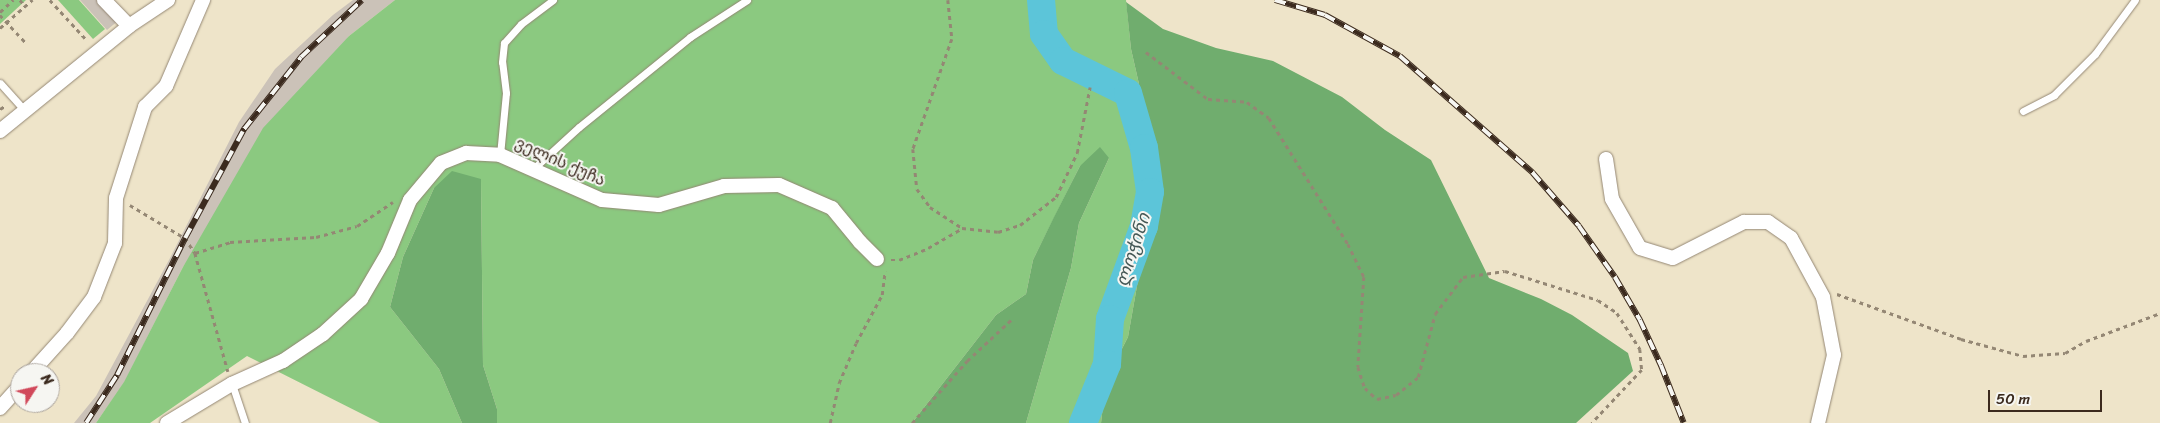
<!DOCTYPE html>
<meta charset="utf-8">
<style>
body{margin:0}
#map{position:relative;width:2160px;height:423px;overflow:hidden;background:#eee4c9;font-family:Sriracha,"Noto Sans Georgian",sans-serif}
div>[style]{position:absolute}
.industrial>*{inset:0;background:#cbc2b8}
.green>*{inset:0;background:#8bc980}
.forest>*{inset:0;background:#70ad6e}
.river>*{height:28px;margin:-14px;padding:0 14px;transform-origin:14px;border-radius:14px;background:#5cc5d9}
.path>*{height:2.5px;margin-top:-1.25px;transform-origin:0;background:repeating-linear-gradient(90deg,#948774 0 4px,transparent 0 8px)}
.roads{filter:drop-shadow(0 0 1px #948774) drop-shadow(0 0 1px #948774)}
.lane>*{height:7px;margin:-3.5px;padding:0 3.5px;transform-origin:3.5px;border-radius:3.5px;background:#fff}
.street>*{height:14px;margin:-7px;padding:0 7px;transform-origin:7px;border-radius:7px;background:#fff}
.rail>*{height:5.5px;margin-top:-2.75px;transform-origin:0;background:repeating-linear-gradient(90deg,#f6f6f2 0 11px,#3b2a1e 0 22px);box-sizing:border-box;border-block:1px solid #3b2a1e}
span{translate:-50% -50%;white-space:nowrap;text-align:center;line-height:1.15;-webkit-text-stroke:4px #f6f6f2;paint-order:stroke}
.street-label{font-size:16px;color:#3b2a1e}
.water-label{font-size:18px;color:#455856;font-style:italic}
.north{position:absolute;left:10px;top:363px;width:50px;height:50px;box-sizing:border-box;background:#f6f6f2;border:1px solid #aba49d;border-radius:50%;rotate:55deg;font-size:14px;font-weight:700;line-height:20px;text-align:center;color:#3b2a1e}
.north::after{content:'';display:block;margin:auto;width:18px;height:22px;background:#d1495b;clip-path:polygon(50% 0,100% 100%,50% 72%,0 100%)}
.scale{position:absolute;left:1988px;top:390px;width:114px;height:22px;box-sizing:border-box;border:2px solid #3b2a1e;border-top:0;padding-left:6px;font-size:15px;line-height:18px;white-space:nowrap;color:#3b2a1e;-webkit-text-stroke:4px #f6f6f2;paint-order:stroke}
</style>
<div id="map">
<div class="industrial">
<i style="clip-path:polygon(80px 0,101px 0,119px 20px,107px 30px)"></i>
<i style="clip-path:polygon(353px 0,395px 0,349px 36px,183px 267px,124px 383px,96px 423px,74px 423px,96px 396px,169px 260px,239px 122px,275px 69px,333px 15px)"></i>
</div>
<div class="green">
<i style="clip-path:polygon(0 0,26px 0,0 24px)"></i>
<i style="clip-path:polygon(58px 0,79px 0,105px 29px,93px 39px)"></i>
<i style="clip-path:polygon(395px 0,1126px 0,1131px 49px,1152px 141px,1159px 193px,1146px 235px,1128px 337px,1106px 380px,1101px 423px,1026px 423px,1071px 268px,1079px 223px,1109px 158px,1080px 166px,1033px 260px,1026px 294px,996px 315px,912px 423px,497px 423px,497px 409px,483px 365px,481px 179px,434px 188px,403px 257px,390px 307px,439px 369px,462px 423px,380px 423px,247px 356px,150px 423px,96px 423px,124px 382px,183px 267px,263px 128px,349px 36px)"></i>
</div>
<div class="forest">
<i style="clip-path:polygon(1126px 2px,1163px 29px,1216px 48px,1273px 61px,1342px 97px,1385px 130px,1431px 160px,1489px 278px,1541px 299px,1572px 315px,1628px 353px,1633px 371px,1576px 423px,1101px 423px,1106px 380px,1128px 337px,1146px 235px,1159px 193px,1152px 141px,1131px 49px)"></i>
<i style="clip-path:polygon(1100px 147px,1109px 158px,1079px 223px,1071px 268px,1026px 423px,912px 423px,996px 315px,1026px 294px,1033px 260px,1054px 217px,1080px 166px)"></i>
<i style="clip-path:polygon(452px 171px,481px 179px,483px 365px,497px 409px,497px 423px,462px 423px,439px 369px,390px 307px,403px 257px,434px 188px)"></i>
</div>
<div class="river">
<i style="left:1041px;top:0;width:34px;rotate:85deg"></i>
<i style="left:1044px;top:34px;width:33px;rotate:55deg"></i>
<i style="left:1063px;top:61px;width:72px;rotate:26.2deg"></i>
<i style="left:1128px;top:93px;width:57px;rotate:73.8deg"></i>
<i style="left:1144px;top:148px;width:44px;rotate:82.2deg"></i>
<i style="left:1150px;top:192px;width:35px;rotate:100deg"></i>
<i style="left:1144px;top:226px;width:99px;rotate:110.1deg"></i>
<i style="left:1110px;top:319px;width:45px;rotate:93.8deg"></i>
<i style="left:1107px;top:364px;width:64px;rotate:112.1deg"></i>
</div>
<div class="path">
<i style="left:20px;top:0;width:8px;rotate:50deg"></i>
<i style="left:50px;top:0;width:52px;rotate:47.4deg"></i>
<i style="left:948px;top:0;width:39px;rotate:84deg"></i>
<i style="left:952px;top:39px;width:117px;rotate:109.5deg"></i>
<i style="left:913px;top:149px;width:40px;rotate:84.3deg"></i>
<i style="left:917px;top:189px;width:22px;rotate:54deg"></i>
<i style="left:930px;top:207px;width:38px;rotate:33deg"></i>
<i style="left:0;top:12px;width:18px;rotate:-43deg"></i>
<i style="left:0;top:15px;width:38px;rotate:47deg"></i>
<i style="left:0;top:28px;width:43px;rotate:-41.2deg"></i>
<i style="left:1146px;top:52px;width:78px;rotate:37.2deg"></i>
<i style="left:1208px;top:99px;width:39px;rotate:4deg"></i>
<i style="left:1247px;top:102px;width:27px;rotate:36deg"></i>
<i style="left:1269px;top:118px;width:149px;rotate:57.9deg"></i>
<i style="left:1348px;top:244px;width:37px;rotate:64deg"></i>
<i style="left:1364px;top:277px;width:90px;rotate:93.8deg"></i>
<i style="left:1358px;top:367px;width:22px;rotate:72deg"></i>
<i style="left:1365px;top:388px;width:16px;rotate:43deg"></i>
<i style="left:1377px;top:399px;width:19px;rotate:-12deg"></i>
<i style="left:1396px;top:395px;width:28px;rotate:-39deg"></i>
<i style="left:1418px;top:377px;width:65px;rotate:-74.9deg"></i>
<i style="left:1435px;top:314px;width:46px;rotate:-52.9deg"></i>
<i style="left:1463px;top:277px;width:42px;rotate:-8.1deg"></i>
<i style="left:1505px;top:271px;width:97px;rotate:17.3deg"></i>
<i style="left:1598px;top:300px;width:23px;rotate:34deg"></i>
<i style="left:1617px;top:313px;width:43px;rotate:57.4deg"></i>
<i style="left:1640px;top:349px;width:21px;rotate:85deg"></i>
<i style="left:1642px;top:370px;width:73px;rotate:133.3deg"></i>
<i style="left:0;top:109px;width:6px;rotate:-31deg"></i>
<i style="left:130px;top:205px;width:64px;rotate:31deg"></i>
<i style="left:185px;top:238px;width:18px;rotate:56deg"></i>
<i style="left:195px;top:253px;width:123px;rotate:74.4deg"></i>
<i style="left:195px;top:253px;width:37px;rotate:-17deg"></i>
<i style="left:230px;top:242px;width:86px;rotate:-3.3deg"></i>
<i style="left:316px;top:237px;width:42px;rotate:-15deg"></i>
<i style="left:357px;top:226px;width:43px;rotate:-33.7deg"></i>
<i style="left:891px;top:260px;width:8px"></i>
<i style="left:899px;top:260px;width:31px;rotate:-22deg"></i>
<i style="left:928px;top:248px;width:39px;rotate:-30deg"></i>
<i style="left:962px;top:228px;width:36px;rotate:6deg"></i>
<i style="left:998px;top:232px;width:23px;rotate:-18deg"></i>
<i style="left:1020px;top:225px;width:46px;rotate:-37.9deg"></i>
<i style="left:1056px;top:197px;width:49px;rotate:-64.5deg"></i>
<i style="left:1077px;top:153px;width:67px;rotate:-78.9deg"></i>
<i style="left:1837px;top:294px;width:132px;rotate:19.9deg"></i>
<i style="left:1961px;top:339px;width:64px;rotate:15.3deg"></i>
<i style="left:2023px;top:356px;width:42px;rotate:-4.1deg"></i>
<i style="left:2065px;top:353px;width:24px;rotate:-30deg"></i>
<i style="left:2086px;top:341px;width:79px;rotate:-20.7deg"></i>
<i style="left:830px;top:423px;width:41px;rotate:-77.3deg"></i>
<i style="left:839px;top:383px;width:43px;rotate:-67deg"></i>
<i style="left:856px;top:343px;width:55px;rotate:-61.6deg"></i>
<i style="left:882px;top:295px;width:24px;rotate:-83deg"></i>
<i style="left:912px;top:423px;width:83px;rotate:-48.4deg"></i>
<i style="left:967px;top:361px;width:62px;rotate:-43deg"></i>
</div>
<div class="roads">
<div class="lane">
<i style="left:0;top:83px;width:38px;rotate:48deg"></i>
<i style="left:2023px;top:111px;width:35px;rotate:-27deg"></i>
<i style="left:2054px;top:95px;width:58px;rotate:-45deg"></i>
<i style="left:2095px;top:54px;width:67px;rotate:-53.5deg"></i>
<i style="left:500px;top:155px;width:62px;rotate:-84.5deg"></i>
<i style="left:506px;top:93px;width:31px;rotate:-97deg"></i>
<i style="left:502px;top:62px;width:19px;rotate:-84deg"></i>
<i style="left:504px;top:43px;width:25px;rotate:-48deg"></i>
<i style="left:521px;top:24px;width:40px;rotate:-37deg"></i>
<i style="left:533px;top:169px;width:62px;rotate:-42.4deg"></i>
<i style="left:579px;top:127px;width:143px;rotate:-39deg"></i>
<i style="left:690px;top:37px;width:68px;rotate:-33deg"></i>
<i style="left:232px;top:384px;width:41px;rotate:71.6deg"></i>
</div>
<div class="street">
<i style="left:104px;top:0;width:36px;rotate:46deg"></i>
<i style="left:0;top:131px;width:166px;rotate:-39.1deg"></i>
<i style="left:129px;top:26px;width:47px;rotate:-33.7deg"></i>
<i style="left:1606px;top:159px;width:40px;rotate:81.5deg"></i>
<i style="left:1612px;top:199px;width:56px;rotate:60.3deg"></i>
<i style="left:1640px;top:248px;width:34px;rotate:17deg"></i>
<i style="left:1673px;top:258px;width:80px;rotate:-26.9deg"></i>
<i style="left:1744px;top:222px;width:24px"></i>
<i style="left:1768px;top:222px;width:28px;rotate:35deg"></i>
<i style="left:1791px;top:238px;width:67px;rotate:61.5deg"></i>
<i style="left:1823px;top:297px;width:59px;rotate:79.3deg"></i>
<i style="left:1834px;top:355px;width:70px;rotate:103.2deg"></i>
<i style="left:31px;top:373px;width:54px;rotate:-48deg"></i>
<i style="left:67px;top:333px;width:45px;rotate:-53.1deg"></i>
<i style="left:94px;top:297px;width:58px;rotate:-68.7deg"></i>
<i style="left:115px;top:243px;width:45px;rotate:-88.7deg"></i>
<i style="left:116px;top:198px;width:96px;rotate:-72.3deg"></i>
<i style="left:145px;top:107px;width:30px;rotate:-45deg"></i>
<i style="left:166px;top:86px;width:94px;rotate:-66.7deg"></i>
<i style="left:0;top:408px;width:30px;rotate:-48deg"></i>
<i style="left:167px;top:423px;width:76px;rotate:-31deg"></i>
<i style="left:232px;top:384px;width:56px;rotate:-24.3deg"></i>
<i style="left:283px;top:361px;width:48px;rotate:-34deg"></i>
<i style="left:323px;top:334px;width:52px;rotate:-42.6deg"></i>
<i style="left:361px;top:299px;width:53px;rotate:-59.6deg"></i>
<i style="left:388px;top:253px;width:57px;rotate:-67.5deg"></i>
<i style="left:410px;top:200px;width:48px;rotate:-50deg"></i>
<i style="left:441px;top:163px;width:27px;rotate:-22deg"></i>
<i style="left:466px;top:153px;width:34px;rotate:3deg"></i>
<i style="left:500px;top:155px;width:111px;rotate:23.8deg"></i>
<i style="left:602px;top:200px;width:57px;rotate:5deg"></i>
<i style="left:659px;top:205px;width:68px;rotate:-16.3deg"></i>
<i style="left:724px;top:186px;width:55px;rotate:-1deg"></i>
<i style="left:779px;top:185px;width:58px;rotate:23.5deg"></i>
<i style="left:832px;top:208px;width:44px;rotate:50.5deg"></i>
<i style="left:860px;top:242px;width:24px;rotate:45deg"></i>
</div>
</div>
<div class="rail">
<i style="left:1275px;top:0;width:52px;rotate:16.7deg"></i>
<i style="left:1325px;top:15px;width:85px;rotate:28.7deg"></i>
<i style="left:1400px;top:56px;width:177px;rotate:41.3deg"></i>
<i style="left:1533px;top:173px;width:70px;rotate:49deg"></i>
<i style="left:1579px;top:226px;width:62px;rotate:54.8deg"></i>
<i style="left:1615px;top:277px;width:50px;rotate:59.8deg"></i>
<i style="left:1640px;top:320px;width:50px;rotate:65deg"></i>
<i style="left:1661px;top:365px;width:62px;rotate:68.4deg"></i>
<i style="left:86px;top:423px;width:57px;rotate:-57.1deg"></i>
<i style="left:117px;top:375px;width:153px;rotate:-63.6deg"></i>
<i style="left:185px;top:238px;width:124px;rotate:-61.6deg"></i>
<i style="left:244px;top:129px;width:92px;rotate:-51.6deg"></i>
<i style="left:301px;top:57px;width:83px;rotate:-43.1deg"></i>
</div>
<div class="street-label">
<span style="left:560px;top:162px;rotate:24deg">ველის ქუჩა</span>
</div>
<div class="water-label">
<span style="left:1133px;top:250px;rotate:-72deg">ლოჭინი</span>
</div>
<div class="north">N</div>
<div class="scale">50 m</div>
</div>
